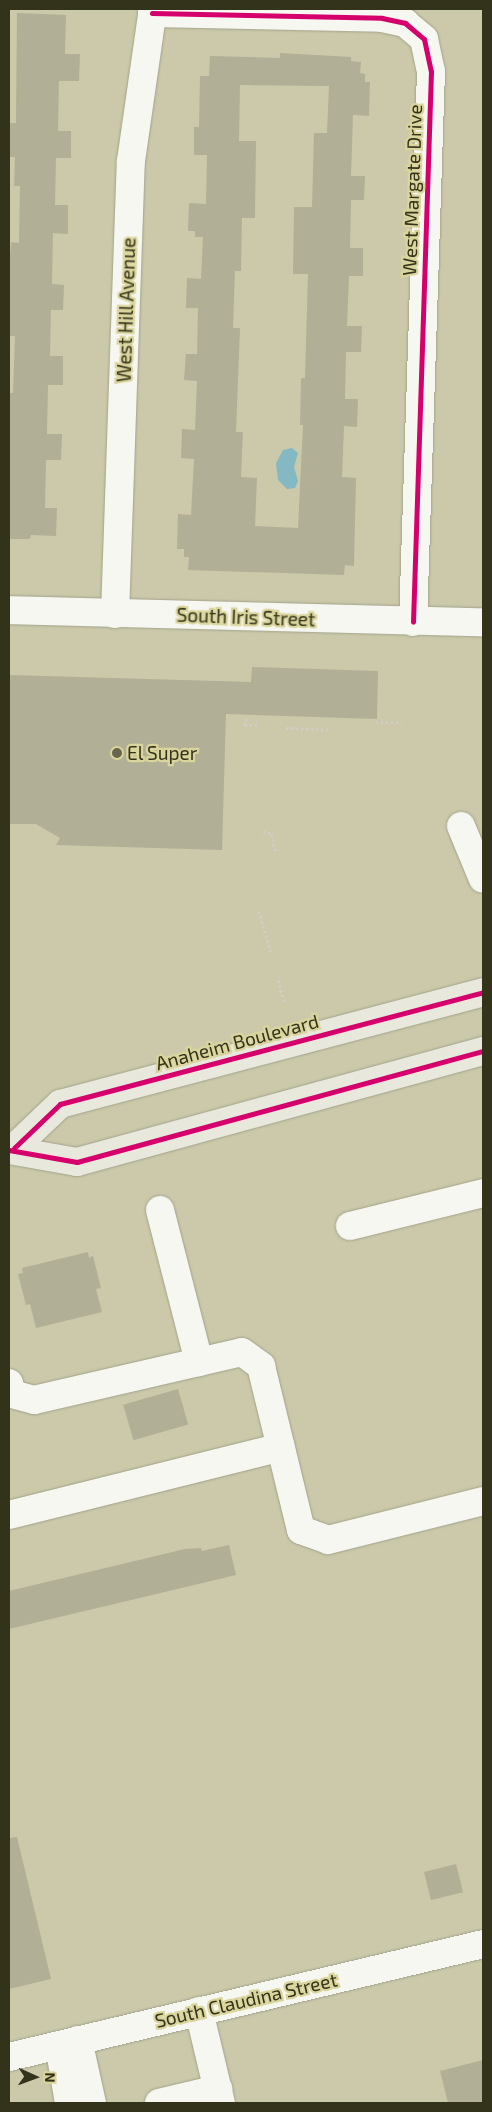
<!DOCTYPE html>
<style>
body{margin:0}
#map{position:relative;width:492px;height:2112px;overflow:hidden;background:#cbc9aa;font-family:"Exo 2",sans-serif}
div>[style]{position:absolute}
.water>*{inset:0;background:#84b8c2}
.building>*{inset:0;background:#b1af95;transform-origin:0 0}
.path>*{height:3px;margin-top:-1.5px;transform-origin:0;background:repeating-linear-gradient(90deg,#cfcec4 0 2.5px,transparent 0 5px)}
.roads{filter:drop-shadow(0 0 1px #a3a28a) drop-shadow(0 0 1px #a3a28a)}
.minor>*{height:28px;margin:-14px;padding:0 14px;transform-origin:14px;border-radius:14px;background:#f7f7f2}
.major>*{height:28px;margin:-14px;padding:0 14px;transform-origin:14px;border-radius:14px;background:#e9e8dd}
.cycleway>*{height:5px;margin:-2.5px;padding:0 2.5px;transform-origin:2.5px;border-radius:2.5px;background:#d6006c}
.dots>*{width:14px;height:14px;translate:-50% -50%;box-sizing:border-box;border:2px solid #d9d59c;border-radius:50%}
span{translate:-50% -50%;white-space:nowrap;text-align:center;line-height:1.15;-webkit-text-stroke:4.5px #d9d59c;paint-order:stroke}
.street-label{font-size:19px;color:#33321b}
.poi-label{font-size:19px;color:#33321b}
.left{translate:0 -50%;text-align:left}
.frame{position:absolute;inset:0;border:10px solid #33321b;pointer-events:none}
.north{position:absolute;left:10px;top:2052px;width:50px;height:50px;-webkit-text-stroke:4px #d9d59c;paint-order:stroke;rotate:92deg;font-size:14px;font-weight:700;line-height:20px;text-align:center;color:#33321b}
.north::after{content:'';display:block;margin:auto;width:18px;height:22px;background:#33321b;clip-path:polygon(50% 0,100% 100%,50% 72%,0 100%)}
</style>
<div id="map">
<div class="water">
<i style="clip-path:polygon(292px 448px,298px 453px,294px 467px,298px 481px,295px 488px,287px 489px,278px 480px,276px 463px,283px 450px)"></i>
</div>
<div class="building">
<i style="clip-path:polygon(17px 13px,66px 15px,65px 54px,80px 54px,79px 81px,59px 81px,58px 131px,71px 131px,71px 158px,56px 158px,55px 205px,68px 205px,68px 234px,53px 233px,52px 284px,64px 285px,63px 310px,51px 310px,50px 356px,63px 356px,63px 385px,48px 385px,47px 434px,62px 434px,61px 460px,46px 460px,45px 508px,57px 508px,56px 536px,31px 535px,30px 539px,9px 539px,9px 393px,13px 393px,15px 336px,9px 336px,9px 267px,11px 242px,19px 243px,20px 186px,14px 186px,15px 157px,9px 157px,9px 123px,16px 123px)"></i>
<i style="clip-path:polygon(evenodd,280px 53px,351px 57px,351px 61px,361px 62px,360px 73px,365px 74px,365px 82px,370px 82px,369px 116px,353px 115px,351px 176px,365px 176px,364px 200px,351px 200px,350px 248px,363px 248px,363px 276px,349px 276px,347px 326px,362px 326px,361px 352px,346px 352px,345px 399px,358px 399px,357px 427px,344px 426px,342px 477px,356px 478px,354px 566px,345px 565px,344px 575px,188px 570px,189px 557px,184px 557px,184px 549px,177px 549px,178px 514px,191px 515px,194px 459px,181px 458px,182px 429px,195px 430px,197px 381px,184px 380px,186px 354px,197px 354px,198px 308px,186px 308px,187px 278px,201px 279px,203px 237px,195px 237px,195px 231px,188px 231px,189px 203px,206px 204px,207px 155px,194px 155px,194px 127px,199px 127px,200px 76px,209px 76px,210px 56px,280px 58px,280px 53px,240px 85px,329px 86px,327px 133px,314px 133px,312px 207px,294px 207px,293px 274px,308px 274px,305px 378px,301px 378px,300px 425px,303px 425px,298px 528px,255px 526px,257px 478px,241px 477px,243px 432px,236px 432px,240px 328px,233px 328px,235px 271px,241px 271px,242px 218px,255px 218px,256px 141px,239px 141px,240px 85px)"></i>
<i style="clip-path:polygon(252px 667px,378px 671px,377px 719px,226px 714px,222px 850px,56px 845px,60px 838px,36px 824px,9px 824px,9px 675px,251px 682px)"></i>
<i style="clip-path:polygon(88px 1252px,89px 1258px,93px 1256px,101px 1288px,96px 1289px,102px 1312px,36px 1328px,30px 1304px,26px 1305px,18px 1274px,23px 1273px,22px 1268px)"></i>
<i style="left:178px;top:1389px;width:37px;height:57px;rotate:74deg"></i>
<i style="clip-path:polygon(229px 1545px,236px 1575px,9px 1629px,9px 1591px,185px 1549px,201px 1548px,202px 1551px)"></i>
<i style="clip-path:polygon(17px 1837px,51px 1979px,9px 1989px,9px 1838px)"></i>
<i style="left:456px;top:1864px;width:29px;height:33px;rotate:76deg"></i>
<i style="clip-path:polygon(483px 2060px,483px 2103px,448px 2103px,440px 2071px)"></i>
</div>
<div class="path">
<i style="left:246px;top:718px;width:7px;rotate:98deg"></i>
<i style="left:245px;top:725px;width:13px"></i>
<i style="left:376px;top:722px;width:26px"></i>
<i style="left:286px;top:728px;width:44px;rotate:2.6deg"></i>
<i style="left:263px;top:831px;width:9px;rotate:21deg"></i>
<i style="left:271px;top:834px;width:20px;rotate:75deg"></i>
<i style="left:259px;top:911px;width:44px;rotate:74.1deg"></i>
<i style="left:278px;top:980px;width:22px;rotate:74deg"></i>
</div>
<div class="roads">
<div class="minor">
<i style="left:152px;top:13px;width:230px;rotate:1.2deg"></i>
<i style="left:382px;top:18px;width:24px;rotate:12deg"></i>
<i style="left:405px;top:23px;width:25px;rotate:40deg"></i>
<i style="left:424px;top:39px;width:33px;rotate:78deg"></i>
<i style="left:431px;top:71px;width:551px;rotate:91.87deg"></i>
<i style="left:9px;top:610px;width:474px;rotate:1.5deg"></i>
<i style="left:115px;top:614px;width:453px;rotate:-88deg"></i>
<i style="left:131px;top:161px;width:154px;rotate:-81.8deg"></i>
<i style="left:461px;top:826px;width:57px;rotate:67.5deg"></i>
<i style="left:160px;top:1210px;width:157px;rotate:75.6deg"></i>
<i style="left:350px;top:1226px;width:137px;rotate:-13.9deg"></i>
<i style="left:9px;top:1383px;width:11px;rotate:75deg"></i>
<i style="left:12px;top:1394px;width:23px;rotate:15deg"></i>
<i style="left:34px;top:1400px;width:213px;rotate:-13deg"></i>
<i style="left:242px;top:1352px;width:24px;rotate:36deg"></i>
<i style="left:261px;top:1366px;width:169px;rotate:76.3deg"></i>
<i style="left:301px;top:1530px;width:29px;rotate:20deg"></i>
<i style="left:328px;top:1540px;width:160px;rotate:-14.1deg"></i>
<i style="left:9px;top:1515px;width:280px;rotate:-14deg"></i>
<i style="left:199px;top:2011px;width:95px;rotate:76.6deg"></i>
<i style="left:78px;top:2040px;width:65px;rotate:77.5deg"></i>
<i style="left:59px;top:2045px;width:59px;rotate:80.2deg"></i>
<i style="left:9px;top:2057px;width:487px;rotate:-13.4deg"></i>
<i style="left:159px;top:2103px;width:61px;rotate:-13.3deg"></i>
</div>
<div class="major">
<i style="left:14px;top:1148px;width:64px;rotate:-43.7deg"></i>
<i style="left:60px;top:1104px;width:438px;rotate:-14.8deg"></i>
<i style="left:9px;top:1150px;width:69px;rotate:10deg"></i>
<i style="left:77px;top:1162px;width:421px;rotate:-15.3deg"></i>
</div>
</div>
<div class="cycleway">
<i style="left:152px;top:13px;width:230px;rotate:1.2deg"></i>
<i style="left:382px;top:18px;width:24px;rotate:12deg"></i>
<i style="left:405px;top:23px;width:25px;rotate:40deg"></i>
<i style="left:424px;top:39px;width:33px;rotate:78deg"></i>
<i style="left:431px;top:71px;width:551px;rotate:91.87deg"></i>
<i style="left:14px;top:1148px;width:64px;rotate:-43.7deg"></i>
<i style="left:60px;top:1104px;width:438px;rotate:-14.8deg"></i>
<i style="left:9px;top:1150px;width:69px;rotate:10deg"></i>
<i style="left:77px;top:1162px;width:421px;rotate:-15.3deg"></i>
</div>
<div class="dots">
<i style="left:117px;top:753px;background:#68674d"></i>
</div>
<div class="street-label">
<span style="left:412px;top:190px;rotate:-88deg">West Margate Drive</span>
<span style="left:126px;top:310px;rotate:-88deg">West Hill Avenue</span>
<span style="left:246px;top:617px;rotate:2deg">South Iris Street</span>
<span style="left:237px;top:1042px;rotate:-15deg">Anaheim Boulevard</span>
<span style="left:246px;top:2000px;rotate:-13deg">South Claudina Street</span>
</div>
<div class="poi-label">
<span class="left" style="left:127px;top:753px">El Super</span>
</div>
<div class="frame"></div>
<div class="north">N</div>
</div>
